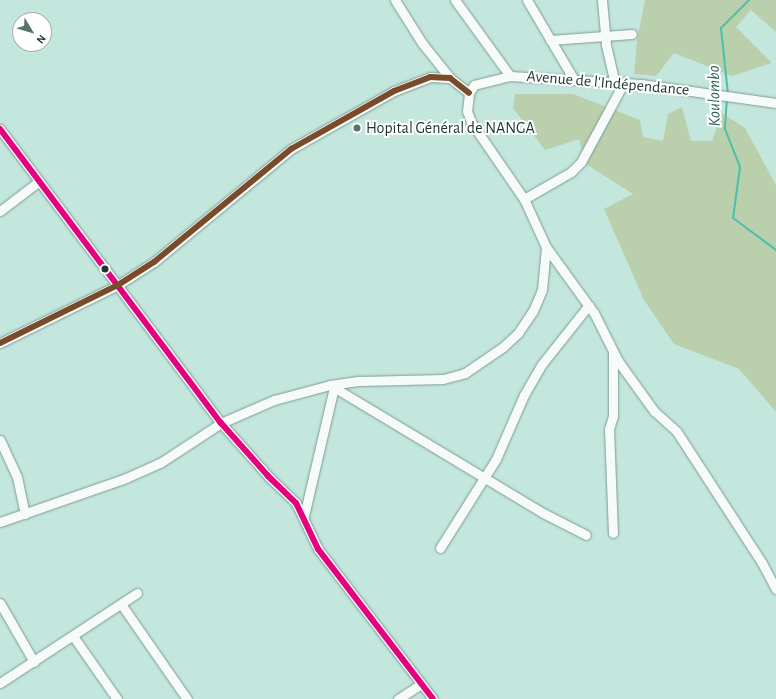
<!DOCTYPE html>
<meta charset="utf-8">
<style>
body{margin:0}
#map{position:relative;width:776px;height:699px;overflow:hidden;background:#c3e6dd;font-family:"Alegreya Sans",sans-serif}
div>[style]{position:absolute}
.green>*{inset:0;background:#bad0ad}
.stream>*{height:2px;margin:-1px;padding:0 1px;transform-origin:1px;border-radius:1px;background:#4bbfab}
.roads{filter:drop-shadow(0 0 1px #7f9b94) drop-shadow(0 0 1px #7f9b94)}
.minor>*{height:9px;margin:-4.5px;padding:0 4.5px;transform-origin:4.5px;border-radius:4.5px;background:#f6fbfa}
.bus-1>*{height:6px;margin:-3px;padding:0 3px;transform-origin:3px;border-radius:3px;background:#e5007d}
.bus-2>*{height:6px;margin:-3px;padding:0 3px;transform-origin:3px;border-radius:3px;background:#7a4b2a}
.dots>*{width:11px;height:11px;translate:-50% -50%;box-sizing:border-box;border:2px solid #fff;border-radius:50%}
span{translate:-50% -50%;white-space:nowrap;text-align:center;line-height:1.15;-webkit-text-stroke:4px #fff;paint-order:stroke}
.street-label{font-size:16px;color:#1b3630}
.poi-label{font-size:16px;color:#1b3630}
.left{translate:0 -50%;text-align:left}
.water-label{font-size:17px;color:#2d6257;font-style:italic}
.north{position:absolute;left:12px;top:12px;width:40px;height:40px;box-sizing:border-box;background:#fff;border:1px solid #a4afac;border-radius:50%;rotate:128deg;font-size:11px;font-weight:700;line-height:16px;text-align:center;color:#1b3630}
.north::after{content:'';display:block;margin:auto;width:14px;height:18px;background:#56746d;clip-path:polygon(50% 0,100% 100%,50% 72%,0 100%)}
</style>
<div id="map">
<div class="green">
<i style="clip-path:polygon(645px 0,776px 0,776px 32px,751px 10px,736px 27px,772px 63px,732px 76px,674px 53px,656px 76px,634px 74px,637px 40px)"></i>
<i style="clip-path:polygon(515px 94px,573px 94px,640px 120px,643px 137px,663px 141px,668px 114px,682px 107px,691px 141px,712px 141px,722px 113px,745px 128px,776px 185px,776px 412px,739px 369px,674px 344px,644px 300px,604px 209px,633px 194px,586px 164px,579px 139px,545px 150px,513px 108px)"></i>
</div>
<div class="stream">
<i style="left:728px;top:94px;width:66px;rotate:-96.1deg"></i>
<i style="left:721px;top:28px;width:40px;rotate:-45deg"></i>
<i style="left:727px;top:98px;width:31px;rotate:94deg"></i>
<i style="left:725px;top:129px;width:41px;rotate:68.5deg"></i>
<i style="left:740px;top:167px;width:51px;rotate:97.8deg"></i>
<i style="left:733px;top:218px;width:54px;rotate:36.7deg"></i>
</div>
<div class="roads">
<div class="minor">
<i style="left:395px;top:0;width:51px;rotate:57.9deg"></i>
<i style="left:422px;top:43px;width:45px;rotate:51.3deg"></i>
<i style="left:455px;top:0;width:94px;rotate:54.1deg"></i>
<i style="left:527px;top:0;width:91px;rotate:59.5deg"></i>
<i style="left:602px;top:0;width:45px;rotate:84.9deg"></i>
<i style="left:606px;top:45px;width:37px;rotate:77deg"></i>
<i style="left:550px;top:40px;width:82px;rotate:-4.2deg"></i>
<i style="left:776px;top:103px;width:136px;rotate:-172deg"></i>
<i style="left:641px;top:84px;width:131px;rotate:-176.5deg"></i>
<i style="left:510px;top:76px;width:37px;rotate:166deg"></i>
<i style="left:474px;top:85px;width:9px;rotate:122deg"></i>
<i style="left:469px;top:93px;width:18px;rotate:96deg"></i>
<i style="left:467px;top:111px;width:12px;rotate:70deg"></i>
<i style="left:471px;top:122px;width:93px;rotate:55.5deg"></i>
<i style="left:524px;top:199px;width:53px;rotate:65.4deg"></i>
<i style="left:546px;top:247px;width:82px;rotate:54deg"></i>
<i style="left:594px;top:313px;width:54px;rotate:63.4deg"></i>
<i style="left:618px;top:361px;width:62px;rotate:54.2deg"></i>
<i style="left:654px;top:411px;width:31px;rotate:42deg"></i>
<i style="left:677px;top:432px;width:156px;rotate:57deg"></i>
<i style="left:762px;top:563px;width:30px;rotate:62deg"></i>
<i style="left:0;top:129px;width:368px;rotate:53.1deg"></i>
<i style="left:221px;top:423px;width:71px;rotate:48.4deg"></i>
<i style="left:268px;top:476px;width:39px;rotate:44deg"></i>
<i style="left:296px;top:503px;width:51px;rotate:64.4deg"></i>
<i style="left:318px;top:549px;width:189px;rotate:52.5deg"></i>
<i style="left:524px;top:199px;width:54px;rotate:-29.9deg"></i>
<i style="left:571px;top:172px;width:14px;rotate:-45deg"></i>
<i style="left:581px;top:162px;width:91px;rotate:-61.7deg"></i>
<i style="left:0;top:211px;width:48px;rotate:-37.3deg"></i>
<i style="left:0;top:343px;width:131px;rotate:-26.2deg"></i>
<i style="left:118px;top:285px;width:43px;rotate:-32.6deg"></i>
<i style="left:154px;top:262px;width:178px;rotate:-39.5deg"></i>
<i style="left:291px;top:149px;width:118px;rotate:-29.4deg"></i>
<i style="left:394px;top:91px;width:39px;rotate:-21deg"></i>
<i style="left:430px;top:77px;width:20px;rotate:3deg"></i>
<i style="left:450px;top:78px;width:24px;rotate:38deg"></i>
<i style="left:613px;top:353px;width:63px;rotate:90deg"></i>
<i style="left:613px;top:416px;width:14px;rotate:107deg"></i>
<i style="left:609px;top:429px;width:104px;rotate:87.8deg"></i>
<i style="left:330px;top:385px;width:249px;rotate:31deg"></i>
<i style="left:543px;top:513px;width:48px;rotate:27.1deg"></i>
<i style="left:0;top:440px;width:41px;rotate:65.3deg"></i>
<i style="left:17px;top:477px;width:38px;rotate:78deg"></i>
<i style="left:304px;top:516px;width:132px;rotate:-76.9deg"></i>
<i style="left:0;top:522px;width:133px;rotate:-19.2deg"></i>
<i style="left:126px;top:478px;width:37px;rotate:-24deg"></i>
<i style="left:160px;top:463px;width:73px;rotate:-33.3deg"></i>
<i style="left:221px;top:423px;width:58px;rotate:-23.5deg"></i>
<i style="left:274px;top:400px;width:58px;rotate:-15deg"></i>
<i style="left:330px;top:385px;width:30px;rotate:-8deg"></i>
<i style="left:360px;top:381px;width:83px;rotate:-1.4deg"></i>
<i style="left:443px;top:379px;width:23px;rotate:-15deg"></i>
<i style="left:465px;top:373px;width:46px;rotate:-34.4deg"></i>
<i style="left:503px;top:347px;width:21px;rotate:-43deg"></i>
<i style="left:518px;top:333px;width:27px;rotate:-56deg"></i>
<i style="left:533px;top:311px;width:23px;rotate:-67deg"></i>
<i style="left:542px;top:290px;width:43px;rotate:-84.7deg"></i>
<i style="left:440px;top:548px;width:105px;rotate:-57.8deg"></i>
<i style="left:496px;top:459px;width:70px;rotate:-66.4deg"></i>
<i style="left:524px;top:395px;width:36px;rotate:-60deg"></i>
<i style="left:542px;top:364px;width:75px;rotate:-51.5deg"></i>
<i style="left:0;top:603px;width:68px;rotate:60deg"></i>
<i style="left:121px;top:604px;width:116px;rotate:55.2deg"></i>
<i style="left:73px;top:636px;width:77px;rotate:55.1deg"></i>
<i style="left:0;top:683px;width:164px;rotate:-33.3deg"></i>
<i style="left:398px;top:699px;width:27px;rotate:-33deg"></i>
</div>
</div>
<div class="bus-1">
<i style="left:0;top:129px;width:368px;rotate:53.1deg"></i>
<i style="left:221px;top:423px;width:71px;rotate:48.4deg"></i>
<i style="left:268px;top:476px;width:39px;rotate:44deg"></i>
<i style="left:296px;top:503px;width:51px;rotate:64.4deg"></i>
<i style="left:318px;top:549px;width:189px;rotate:52.5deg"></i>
</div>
<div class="bus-2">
<i style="left:0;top:343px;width:131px;rotate:-26.2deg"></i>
<i style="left:118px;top:285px;width:43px;rotate:-32.6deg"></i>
<i style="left:154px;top:262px;width:178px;rotate:-39.5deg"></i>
<i style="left:291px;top:149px;width:118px;rotate:-29.4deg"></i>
<i style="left:394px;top:91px;width:39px;rotate:-21deg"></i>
<i style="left:430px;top:77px;width:20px;rotate:3deg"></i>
<i style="left:450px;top:78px;width:24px;rotate:38deg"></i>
</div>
<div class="dots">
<i style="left:357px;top:128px;background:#56746d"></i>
<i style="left:105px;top:269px;background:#1b3630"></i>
</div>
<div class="street-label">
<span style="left:608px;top:83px;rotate:5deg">Avenue de l'Indépendance</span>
</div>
<div class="poi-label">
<span class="left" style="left:366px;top:128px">Hopital Général de NANGA</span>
</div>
<div class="water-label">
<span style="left:714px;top:96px;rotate:-91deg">Koulombo</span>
</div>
<div class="north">N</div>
</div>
